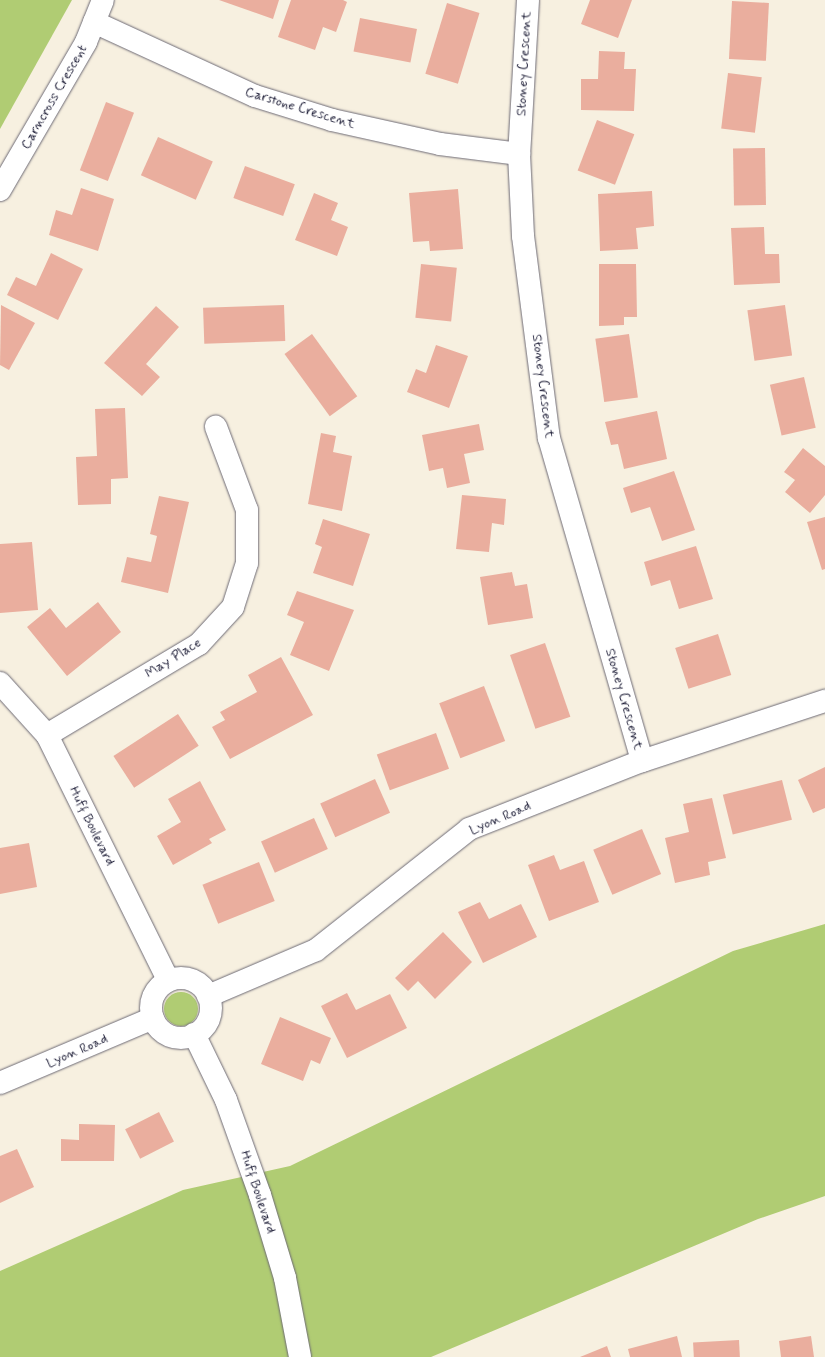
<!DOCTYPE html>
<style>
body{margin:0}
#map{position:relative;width:825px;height:1357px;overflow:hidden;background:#f7f0e0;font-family:Mynerve,sans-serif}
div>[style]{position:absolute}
.green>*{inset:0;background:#b0cc73}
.round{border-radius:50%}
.building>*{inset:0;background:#eaae9e;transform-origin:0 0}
.roads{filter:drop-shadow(0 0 1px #6d6a75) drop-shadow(0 0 1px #6d6a75)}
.minor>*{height:22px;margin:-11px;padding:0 11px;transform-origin:11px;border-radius:11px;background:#fff}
.minor>.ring{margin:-11px;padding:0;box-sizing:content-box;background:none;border:22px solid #fff;border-radius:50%}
span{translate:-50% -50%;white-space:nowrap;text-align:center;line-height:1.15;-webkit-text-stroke:3px #fff;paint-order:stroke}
.street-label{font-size:14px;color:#22223b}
</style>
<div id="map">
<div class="green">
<i style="clip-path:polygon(0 0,72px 0,0 129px)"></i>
<i style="clip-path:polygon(825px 924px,825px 1196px,758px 1219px,431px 1357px,0 1357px,0 1271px,183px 1190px,290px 1166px,733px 951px)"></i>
<i class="round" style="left:164px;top:992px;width:34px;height:34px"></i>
</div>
<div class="building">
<i style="clip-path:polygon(219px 0,279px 0,273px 19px)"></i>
<i style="clip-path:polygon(291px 0,343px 0,347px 2px,336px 32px,323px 27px,315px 50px,278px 37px)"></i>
<i style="clip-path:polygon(590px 0,632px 0,618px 38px,581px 24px)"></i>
<i style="left:732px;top:1px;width:37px;height:58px;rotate:3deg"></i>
<i style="left:447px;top:3px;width:34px;height:74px;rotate:17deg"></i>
<i style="left:360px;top:18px;width:58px;height:34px;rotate:11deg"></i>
<i style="clip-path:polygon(599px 51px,625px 52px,624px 69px,636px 69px,634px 111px,581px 110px,581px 79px,598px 79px)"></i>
<i style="left:728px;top:73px;width:34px;height:56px;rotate:7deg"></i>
<i style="left:106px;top:102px;width:30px;height:73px;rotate:21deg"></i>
<i style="left:597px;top:120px;width:40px;height:54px;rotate:21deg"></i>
<i style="left:158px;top:137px;width:60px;height:42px;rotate:24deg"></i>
<i style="left:765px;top:148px;width:57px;height:32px;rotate:89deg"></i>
<i style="left:245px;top:166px;width:53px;height:34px;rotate:20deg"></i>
<i style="clip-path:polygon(81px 188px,114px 199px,98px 251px,49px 235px,56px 210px,72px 215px)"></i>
<i style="clip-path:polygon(458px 189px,463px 249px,430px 251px,429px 241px,413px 242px,409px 193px)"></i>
<i style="clip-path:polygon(652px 191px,654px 226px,636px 228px,638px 249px,600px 251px,598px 194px)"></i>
<i style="clip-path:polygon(314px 193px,338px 203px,331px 220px,348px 227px,337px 256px,295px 240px)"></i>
<i style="clip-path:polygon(764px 227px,765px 254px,779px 254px,780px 283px,734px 285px,731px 228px)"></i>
<i style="clip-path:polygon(51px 253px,83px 269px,58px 320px,7px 295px,16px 277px,36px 286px)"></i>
<i style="left:421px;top:264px;width:36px;height:54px;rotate:6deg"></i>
<i style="clip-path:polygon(599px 264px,636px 264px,637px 317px,624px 317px,624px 325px,599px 326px)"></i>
<i style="clip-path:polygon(1px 305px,35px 323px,9px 370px,0 365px)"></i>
<i style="left:284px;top:305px;width:36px;height:81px;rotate:88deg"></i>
<i style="left:785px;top:305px;width:51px;height:38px;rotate:82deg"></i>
<i style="clip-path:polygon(156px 306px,179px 327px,146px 364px,160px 377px,142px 396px,104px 363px)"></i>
<i style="left:312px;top:334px;width:77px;height:34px;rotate:54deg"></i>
<i style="left:629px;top:334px;width:64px;height:34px;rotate:82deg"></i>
<i style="clip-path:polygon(436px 345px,468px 356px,449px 408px,407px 392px,416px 369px,426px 373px)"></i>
<i style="left:804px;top:377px;width:52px;height:35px;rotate:77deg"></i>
<i style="clip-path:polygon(125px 408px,128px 478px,111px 479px,111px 504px,78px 505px,76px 457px,97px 456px,95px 409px)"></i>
<i style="clip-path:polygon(657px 411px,667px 459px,624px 469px,618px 444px,611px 445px,605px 422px)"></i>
<i style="clip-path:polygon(479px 424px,484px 450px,464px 454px,470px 483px,447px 488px,443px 468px,429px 471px,422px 435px)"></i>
<i style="clip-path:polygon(321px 433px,336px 436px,333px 452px,352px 456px,342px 511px,308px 504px)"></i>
<i style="clip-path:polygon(803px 448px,825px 466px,825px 495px,810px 513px,785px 492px,795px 480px,784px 472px)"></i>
<i style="clip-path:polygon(674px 471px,695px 530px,662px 541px,650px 507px,631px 513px,623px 488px)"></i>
<i style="clip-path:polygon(462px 495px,506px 499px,504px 525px,492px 523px,489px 552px,456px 549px)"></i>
<i style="clip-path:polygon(159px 496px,189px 502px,168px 593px,121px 582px,127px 557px,151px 562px,157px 536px,150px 534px)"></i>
<i style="clip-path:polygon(825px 517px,825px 569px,822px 570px,807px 522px)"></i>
<i style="clip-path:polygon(323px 519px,370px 534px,353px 586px,313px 573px,322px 547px,315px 544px)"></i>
<i style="clip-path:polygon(32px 542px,38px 610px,0 613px,0 544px)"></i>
<i style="clip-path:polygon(696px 546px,713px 599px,679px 609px,670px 580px,651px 586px,644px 562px)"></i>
<i style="clip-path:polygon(512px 572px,515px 586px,527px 584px,533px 618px,488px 625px,480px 577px)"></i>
<i style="clip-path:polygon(297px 591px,354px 610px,329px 671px,290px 655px,304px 622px,287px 615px)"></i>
<i style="clip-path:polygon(98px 602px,121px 632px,67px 676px,27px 627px,50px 608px,66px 628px)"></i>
<i style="left:718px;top:634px;width:43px;height:45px;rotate:72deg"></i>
<i style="left:545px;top:643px;width:78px;height:37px;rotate:71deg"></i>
<i style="clip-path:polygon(281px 657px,313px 715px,230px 759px,212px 727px,225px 720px,220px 712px,257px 692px,248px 675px)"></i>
<i style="left:484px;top:686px;width:59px;height:48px;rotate:69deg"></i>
<i style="left:178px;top:714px;width:38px;height:77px;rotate:57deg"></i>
<i style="left:436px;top:733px;width:38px;height:63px;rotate:70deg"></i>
<i style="clip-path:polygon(825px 767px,825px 808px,813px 813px,798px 780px)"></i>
<i style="left:375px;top:779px;width:37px;height:60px;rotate:66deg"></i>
<i style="left:782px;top:780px;width:41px;height:61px;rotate:76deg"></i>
<i style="clip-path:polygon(200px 781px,226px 830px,209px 839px,212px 843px,173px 865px,157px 836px,181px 822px,168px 799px)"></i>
<i style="clip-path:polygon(712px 798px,726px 858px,708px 862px,710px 875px,675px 883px,665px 838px,689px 832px,683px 804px)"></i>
<i style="left:314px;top:818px;width:34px;height:58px;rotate:66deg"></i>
<i style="left:642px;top:829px;width:49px;height:53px;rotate:67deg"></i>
<i style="clip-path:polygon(29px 843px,37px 887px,0 894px,0 848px)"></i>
<i style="clip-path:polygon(554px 855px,560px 870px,584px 861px,599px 902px,549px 921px,528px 865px)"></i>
<i style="left:259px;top:862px;width:42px;height:61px;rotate:68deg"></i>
<i style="clip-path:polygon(480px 902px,489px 919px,521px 904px,537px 937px,483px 963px,458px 912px)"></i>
<i style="clip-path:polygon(443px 932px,472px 962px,435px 999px,418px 981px,408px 991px,395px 978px)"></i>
<i style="clip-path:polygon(347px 993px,356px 1010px,390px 994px,407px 1028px,347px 1058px,321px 1006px)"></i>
<i style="clip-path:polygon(280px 1017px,331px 1038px,320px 1064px,311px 1060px,303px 1081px,261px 1064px)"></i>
<i style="left:159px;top:1112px;width:33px;height:38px;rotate:63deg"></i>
<i style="clip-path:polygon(79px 1124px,115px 1125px,114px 1161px,61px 1161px,61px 1139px,79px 1140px)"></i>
<i style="clip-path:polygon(17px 1149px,34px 1187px,0 1203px,0 1156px)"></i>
<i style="clip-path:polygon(677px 1336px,682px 1357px,630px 1357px,628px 1349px)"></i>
<i style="clip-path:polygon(811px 1336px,814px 1357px,781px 1357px,779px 1341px)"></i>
<i style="left:739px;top:1340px;width:17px;height:46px;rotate:87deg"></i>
<i style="clip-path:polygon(607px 1346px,611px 1357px,580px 1357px)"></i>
</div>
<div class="roads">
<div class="minor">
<i style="left:528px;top:0;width:154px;rotate:93.3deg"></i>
<i style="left:519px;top:154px;width:82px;rotate:87.2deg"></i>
<i style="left:523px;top:236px;width:204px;rotate:82.7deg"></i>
<i style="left:549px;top:438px;width:336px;rotate:73.9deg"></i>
<i style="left:94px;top:22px;width:177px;rotate:24.7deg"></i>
<i style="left:255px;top:96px;width:81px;rotate:17.3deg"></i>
<i style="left:332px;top:120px;width:111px;rotate:12.5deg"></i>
<i style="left:440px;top:144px;width:80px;rotate:7.2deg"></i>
<i style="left:0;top:190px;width:171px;rotate:-59.8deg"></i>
<i style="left:86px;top:42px;width:45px;rotate:-68deg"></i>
<i style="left:0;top:683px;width:70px;rotate:47.9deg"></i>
<i style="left:47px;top:735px;width:273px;rotate:63.7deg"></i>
<i style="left:47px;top:735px;width:177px;rotate:-30.9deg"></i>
<i style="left:199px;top:644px;width:50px;rotate:-47.4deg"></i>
<i style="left:233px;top:607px;width:46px;rotate:-72.3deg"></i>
<i style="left:247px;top:563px;width:53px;rotate:-90deg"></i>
<i style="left:247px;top:510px;width:89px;rotate:-110.5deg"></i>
<i class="ring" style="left:151px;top:978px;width:38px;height:38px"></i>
<i style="left:208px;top:996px;width:117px;rotate:-23.1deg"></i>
<i style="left:316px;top:950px;width:195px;rotate:-38.3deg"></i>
<i style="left:469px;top:829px;width:186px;rotate:-21.5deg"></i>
<i style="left:642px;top:761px;width:193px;rotate:-18.2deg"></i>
<i style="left:194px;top:1034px;width:73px;rotate:64.1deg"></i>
<i style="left:226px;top:1100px;width:101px;rotate:70.3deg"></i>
<i style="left:260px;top:1195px;width:87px;rotate:73.2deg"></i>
<i style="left:285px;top:1278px;width:80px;rotate:79.2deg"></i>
<i style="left:0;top:1083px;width:166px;rotate:-23deg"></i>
</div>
</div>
<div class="street-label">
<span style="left:524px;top:64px;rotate:-87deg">Stoney Crescent</span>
<span style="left:54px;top:97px;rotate:-60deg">Carncross Crescent</span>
<span style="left:300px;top:108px;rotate:17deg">Carstone Crescent</span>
<span style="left:543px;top:386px;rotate:83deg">Stoney Crescent</span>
<span style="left:173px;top:658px;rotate:-32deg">May Place</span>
<span style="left:624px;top:699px;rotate:74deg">Stoney Crescent</span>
<span style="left:500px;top:818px;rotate:-23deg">Lyon Road</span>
<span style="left:92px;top:826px;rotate:64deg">Huff Boulevard</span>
<span style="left:77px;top:1051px;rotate:-23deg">Lyon Road</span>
<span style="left:258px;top:1192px;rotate:72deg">Huff Boulevard</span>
</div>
</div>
